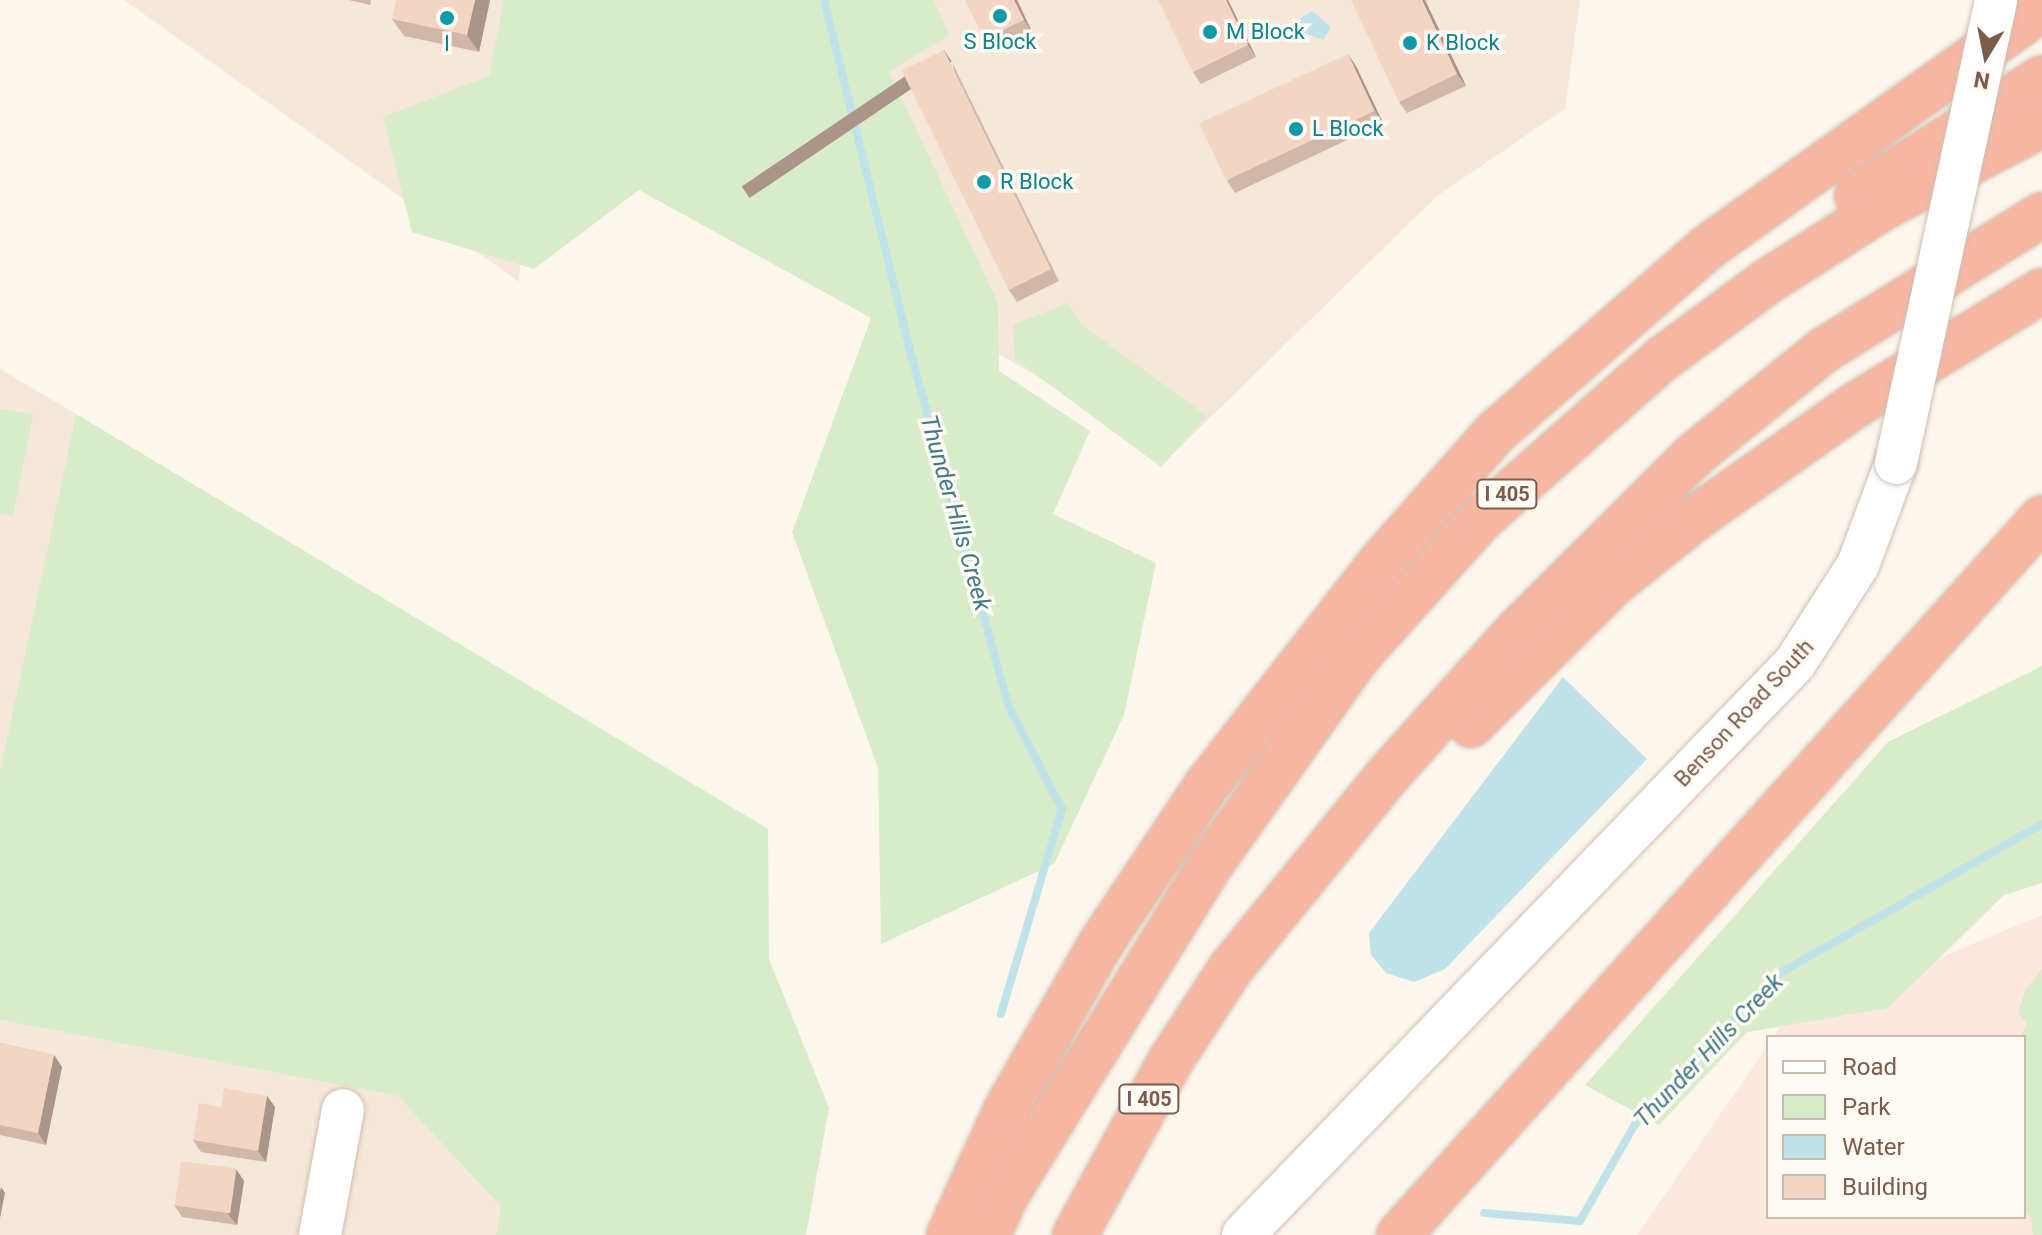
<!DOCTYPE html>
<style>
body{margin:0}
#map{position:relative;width:2042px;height:1235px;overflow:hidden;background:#fdf6ec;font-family:Roboto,sans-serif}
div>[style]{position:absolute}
.residential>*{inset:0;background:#f5e8da}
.commercial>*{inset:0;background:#fde8e0}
.green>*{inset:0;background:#d8ecc9}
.water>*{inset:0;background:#bfe3e8}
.stream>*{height:8px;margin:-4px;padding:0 4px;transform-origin:4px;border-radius:4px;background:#bfe3e8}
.roads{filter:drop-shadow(0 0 2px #d1beb0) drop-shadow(0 0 2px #d1beb0)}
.minor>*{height:42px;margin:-21px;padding:0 21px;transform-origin:21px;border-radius:21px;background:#fff}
.highway>*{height:44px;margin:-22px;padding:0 22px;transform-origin:22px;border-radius:22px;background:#f7b7a3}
.bridges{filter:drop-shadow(0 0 2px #d1beb0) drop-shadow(0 0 2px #d1beb0)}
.minor-bridge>*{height:42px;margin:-21px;padding:0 21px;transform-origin:21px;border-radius:21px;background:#fff}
.wall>*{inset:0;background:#d1b7a8}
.shaded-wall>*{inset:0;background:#aa9588;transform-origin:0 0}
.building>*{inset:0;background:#f3d5c3;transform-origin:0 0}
.dots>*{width:22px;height:22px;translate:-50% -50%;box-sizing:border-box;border:4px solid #fffaf3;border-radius:50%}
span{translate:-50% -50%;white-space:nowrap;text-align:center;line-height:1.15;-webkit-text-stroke:7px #fffaf3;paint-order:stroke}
.shield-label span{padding:2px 6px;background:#fffaf3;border:2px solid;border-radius:6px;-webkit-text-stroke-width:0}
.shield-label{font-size:20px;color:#7a5c4d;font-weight:700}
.culture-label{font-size:22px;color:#0d838f}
.left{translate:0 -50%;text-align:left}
.street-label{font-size:22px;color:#7a5c4d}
.water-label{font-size:24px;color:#437c86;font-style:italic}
.legend{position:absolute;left:1766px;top:1035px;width:260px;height:184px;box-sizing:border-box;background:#fffaf3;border:2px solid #cabbb1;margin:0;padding:10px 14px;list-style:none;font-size:24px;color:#7a5c4d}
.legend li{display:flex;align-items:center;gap:16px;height:40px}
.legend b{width:40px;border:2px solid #cabbb1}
.north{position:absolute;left:1946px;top:16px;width:80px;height:80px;-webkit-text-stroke:6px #fffaf3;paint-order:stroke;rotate:190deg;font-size:22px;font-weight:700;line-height:32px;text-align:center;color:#7a5c4d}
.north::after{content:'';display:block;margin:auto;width:28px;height:36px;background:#7a5c4d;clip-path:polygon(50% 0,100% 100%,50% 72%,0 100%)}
</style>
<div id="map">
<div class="residential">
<i style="clip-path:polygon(124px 0,540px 0,519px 282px)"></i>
<i style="clip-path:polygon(849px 0,1580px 0,1565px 109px,1437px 196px,1172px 455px,980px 343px)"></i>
<i style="clip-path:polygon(0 369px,76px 414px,0 771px)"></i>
<i style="clip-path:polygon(0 1020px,398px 1096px,501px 1207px,496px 1235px,0 1235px)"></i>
</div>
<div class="commercial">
<i style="clip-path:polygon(2042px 915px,2042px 1235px,1637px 1235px,1768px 1045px,1768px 1217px,2024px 1217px,2024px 1037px,1773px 1037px,1783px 1023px)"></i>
</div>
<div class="green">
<i style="clip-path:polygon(504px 0,934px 0,949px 35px,889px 72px,998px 303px,999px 371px,1090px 431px,1053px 514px,1156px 563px,1124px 715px,1054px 864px,881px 944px,878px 768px,792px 532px,871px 318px,639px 190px,534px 269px,412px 232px,383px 117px,489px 76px)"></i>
<i style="clip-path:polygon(1067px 303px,1082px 325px,1207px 416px,1161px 467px,1015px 359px,1013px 325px)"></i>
<i style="clip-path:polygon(0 408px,33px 415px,13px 516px,0 513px)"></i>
<i style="clip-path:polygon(76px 414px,768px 829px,769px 959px,829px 1108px,806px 1235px,496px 1235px,501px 1207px,398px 1096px,0 1020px,0 771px)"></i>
<i style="clip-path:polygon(2042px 666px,2042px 883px,2004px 895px,1888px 1008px,1747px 1032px,1659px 1125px,1585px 1085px,1888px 742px)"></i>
<i style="clip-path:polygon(2042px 969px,2042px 1235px,2033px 1235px,2031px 1217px,2024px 1212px,2024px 1037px,2020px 1037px,2027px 1024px,2018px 1013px,2026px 989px)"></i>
</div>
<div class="water">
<i style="clip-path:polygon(1312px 11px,1331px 27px,1323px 40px,1298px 31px,1294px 22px)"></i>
<i style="clip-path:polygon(1563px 677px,1647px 759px,1445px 969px,1414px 982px,1386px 973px,1371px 955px,1369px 933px)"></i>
</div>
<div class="stream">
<i style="left:824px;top:0;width:357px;rotate:76.2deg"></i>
<i style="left:909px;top:347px;width:371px;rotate:74.5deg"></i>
<i style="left:1008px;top:705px;width:117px;rotate:62.6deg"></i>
<i style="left:1062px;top:809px;width:214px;rotate:106.6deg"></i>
<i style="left:1484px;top:1213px;width:96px;rotate:4.8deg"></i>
<i style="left:1580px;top:1221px;width:112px;rotate:-60.4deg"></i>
<i style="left:1635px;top:1124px;width:209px;rotate:-46.2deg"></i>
<i style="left:1780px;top:973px;width:301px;rotate:-29.6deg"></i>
</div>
<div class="roads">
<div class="minor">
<i style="left:320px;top:1235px;width:127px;rotate:-79.6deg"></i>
<i style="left:1243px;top:1235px;width:795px;rotate:-46.02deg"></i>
<i style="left:1795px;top:663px;width:117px;rotate:-57.3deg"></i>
<i style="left:1858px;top:565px;width:109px;rotate:-69.6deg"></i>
</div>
<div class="highway">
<i style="left:1857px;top:196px;width:219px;rotate:-32.5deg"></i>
<i style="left:1471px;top:725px;width:202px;rotate:-44.8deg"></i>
<i style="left:1614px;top:583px;width:107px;rotate:-38.6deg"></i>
<i style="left:1698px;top:516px;width:191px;rotate:-35.2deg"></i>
<i style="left:1854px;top:406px;width:220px;rotate:-31.5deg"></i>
<i style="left:949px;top:1235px;width:137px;rotate:-65.5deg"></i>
<i style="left:1006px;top:1110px;width:193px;rotate:-60.3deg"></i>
<i style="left:1102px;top:942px;width:187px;rotate:-56.3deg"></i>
<i style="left:1206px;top:786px;width:283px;rotate:-52deg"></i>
<i style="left:1380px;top:563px;width:175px;rotate:-48.5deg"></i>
<i style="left:1496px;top:432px;width:281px;rotate:-41.1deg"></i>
<i style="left:1708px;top:247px;width:410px;rotate:-35.5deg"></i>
<i style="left:988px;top:1235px;width:42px;rotate:-65.9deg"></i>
<i style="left:1005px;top:1197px;width:390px;rotate:-58.3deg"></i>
<i style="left:1210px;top:865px;width:256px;rotate:-54.7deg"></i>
<i style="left:1358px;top:656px;width:184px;rotate:-48.1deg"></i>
<i style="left:1481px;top:519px;width:242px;rotate:-41.5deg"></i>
<i style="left:1662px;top:359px;width:132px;rotate:-36.3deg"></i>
<i style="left:1768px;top:281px;width:138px;rotate:-32.5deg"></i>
<i style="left:1884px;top:207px;width:178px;rotate:-27.4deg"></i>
<i style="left:1075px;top:1235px;width:200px;rotate:-61.3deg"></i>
<i style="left:1171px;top:1060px;width:110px;rotate:-56.9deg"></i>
<i style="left:1231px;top:968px;width:247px;rotate:-50.9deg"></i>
<i style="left:1387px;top:776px;width:195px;rotate:-48.1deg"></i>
<i style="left:1517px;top:631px;width:248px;rotate:-44.8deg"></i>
<i style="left:1693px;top:456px;width:169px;rotate:-39deg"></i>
<i style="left:1824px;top:350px;width:256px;rotate:-31.8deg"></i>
<i style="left:1399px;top:1235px;width:963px;rotate:-48.11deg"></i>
</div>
</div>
<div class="bridges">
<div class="minor-bridge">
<i style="left:1896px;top:463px;width:474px;rotate:-77.8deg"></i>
</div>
</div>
<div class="wall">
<i style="clip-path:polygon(349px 0,371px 0,370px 5px)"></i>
<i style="clip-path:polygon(490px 0,479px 52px,404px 36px,392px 19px)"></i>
<i style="clip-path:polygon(1017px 0,1032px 32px,992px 51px,984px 39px)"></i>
<i style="clip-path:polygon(1228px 0,1256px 57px,1201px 84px,1193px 72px)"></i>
<i style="clip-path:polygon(1425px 0,1466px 86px,1407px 113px,1399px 102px)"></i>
<i style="clip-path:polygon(952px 62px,1059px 281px,1017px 302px,1009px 290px)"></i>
<i style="clip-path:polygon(1356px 66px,1383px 123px,1235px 193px,1227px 181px)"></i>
<i style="clip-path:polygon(0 1043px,54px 1055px,62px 1067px,46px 1145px,0 1135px)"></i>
<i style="clip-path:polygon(267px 1096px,275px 1107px,266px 1162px,201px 1152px,193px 1140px,221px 1107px)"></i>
<i style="clip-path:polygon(236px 1169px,244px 1181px,237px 1225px,182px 1217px,174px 1205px)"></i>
</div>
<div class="shaded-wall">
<i style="clip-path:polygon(475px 0,490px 0,479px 52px,467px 35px)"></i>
<i style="clip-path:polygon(1014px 0,1017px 0,1032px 32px,1024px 20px)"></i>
<i style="clip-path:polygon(1226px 0,1228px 0,1256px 57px,1248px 45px)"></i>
<i style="clip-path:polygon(1422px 0,1425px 0,1466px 86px,1457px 74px)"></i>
<i style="left:944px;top:50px;width:14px;height:244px;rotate:56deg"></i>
<i style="clip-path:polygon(1348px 54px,1356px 66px,1383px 123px,1375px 111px)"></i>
<i style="clip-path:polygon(54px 1055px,62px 1067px,46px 1145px,38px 1133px)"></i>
<i style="clip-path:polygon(267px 1096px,275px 1107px,266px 1162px,258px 1151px)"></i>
<i style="clip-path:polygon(236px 1169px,244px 1181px,237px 1225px,228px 1214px)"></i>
<i style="clip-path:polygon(1px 1187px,5px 1193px,0 1218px,0 1191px)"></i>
</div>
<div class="building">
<i style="clip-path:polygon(396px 0,475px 0,467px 35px,392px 19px)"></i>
<i style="clip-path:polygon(965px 0,1014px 0,1024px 20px,984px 39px)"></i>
<i style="clip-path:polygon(1158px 0,1226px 0,1248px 45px,1193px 72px)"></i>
<i style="clip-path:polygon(1351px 0,1422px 0,1457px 74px,1399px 102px)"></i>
<i style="left:944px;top:50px;width:244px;height:47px;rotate:64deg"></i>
<i style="left:1348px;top:54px;width:63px;height:164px;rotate:65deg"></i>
<i style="clip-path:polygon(0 1043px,54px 1055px,38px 1133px,0 1125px)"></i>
<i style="clip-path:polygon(224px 1088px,267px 1096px,258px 1151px,193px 1140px,199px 1103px,221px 1107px)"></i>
<i style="left:181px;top:1161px;width:56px;height:45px;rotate:8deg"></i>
</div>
<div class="dots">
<i style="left:1000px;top:16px;background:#0f9aa8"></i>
<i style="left:447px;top:18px;background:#0f9aa8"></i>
<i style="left:1210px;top:32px;background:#0f9aa8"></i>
<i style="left:1410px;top:43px;background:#0f9aa8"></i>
<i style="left:1296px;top:129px;background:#0f9aa8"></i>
<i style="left:984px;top:182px;background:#0f9aa8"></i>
</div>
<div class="shield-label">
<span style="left:1507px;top:494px">I 405</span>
<span style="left:1149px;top:1099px">I 405</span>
</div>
<div class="culture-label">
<span class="left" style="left:1226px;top:32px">M Block</span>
<span style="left:1000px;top:42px">S Block</span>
<span class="left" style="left:1426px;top:43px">K Block</span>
<span style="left:447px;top:44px">I</span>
<span class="left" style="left:1312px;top:129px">L Block</span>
<span class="left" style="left:1000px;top:182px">R Block</span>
</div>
<div class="street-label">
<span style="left:1744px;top:713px;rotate:-47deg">Benson Road South</span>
</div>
<div class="water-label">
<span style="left:955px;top:513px;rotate:74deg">Thunder Hills Creek</span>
<span style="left:1709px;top:1051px;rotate:-46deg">Thunder Hills Creek</span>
</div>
<ul class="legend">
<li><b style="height:10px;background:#fff"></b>Road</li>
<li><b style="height:22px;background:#d8ecc9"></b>Park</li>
<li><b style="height:22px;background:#bfe3e8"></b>Water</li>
<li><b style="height:22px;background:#f3d5c3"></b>Building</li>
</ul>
<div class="north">N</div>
</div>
